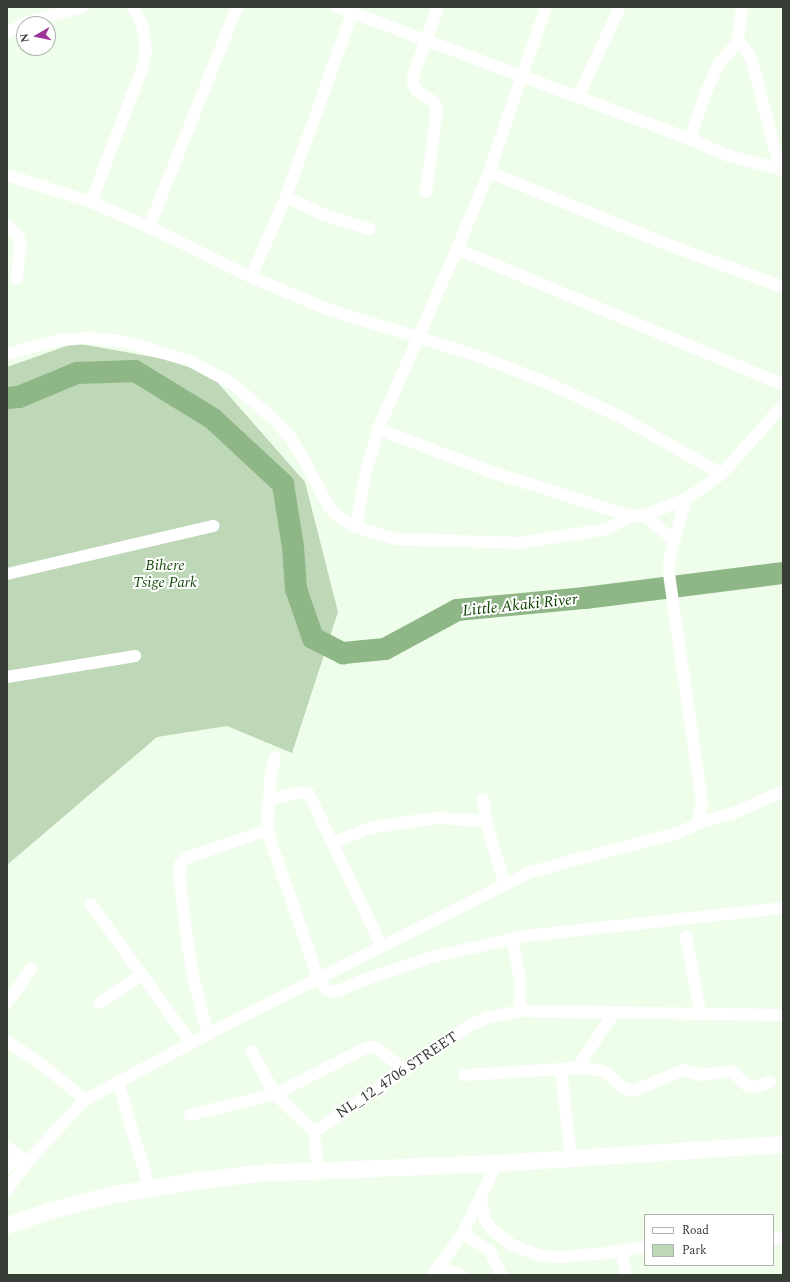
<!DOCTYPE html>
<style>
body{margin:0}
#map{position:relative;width:790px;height:1282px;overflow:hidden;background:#eefeea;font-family:Spectral,serif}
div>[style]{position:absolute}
.green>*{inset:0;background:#bdd7b7}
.river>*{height:22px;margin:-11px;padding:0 11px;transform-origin:11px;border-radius:11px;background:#8eb686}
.street>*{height:12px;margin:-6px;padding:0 6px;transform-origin:6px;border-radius:6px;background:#fff}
.secondary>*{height:17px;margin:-8.5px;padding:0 8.5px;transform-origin:8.5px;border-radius:8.5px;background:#fff}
span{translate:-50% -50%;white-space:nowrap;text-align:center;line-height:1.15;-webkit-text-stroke:4px #fff;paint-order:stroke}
.park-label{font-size:15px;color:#194e0c;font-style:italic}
.street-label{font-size:15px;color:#373e36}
.water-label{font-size:16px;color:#0d4300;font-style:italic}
.frame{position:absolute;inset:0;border:8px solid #373e36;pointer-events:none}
.legend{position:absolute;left:644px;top:1214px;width:130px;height:52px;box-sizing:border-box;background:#fff;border:1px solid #afb2af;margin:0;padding:5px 7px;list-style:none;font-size:12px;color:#373e36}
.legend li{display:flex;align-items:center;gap:8px;height:20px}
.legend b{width:20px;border:1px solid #afb2af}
.north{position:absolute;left:16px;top:16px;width:40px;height:40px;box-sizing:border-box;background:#fff;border:1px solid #afb2af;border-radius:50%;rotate:261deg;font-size:11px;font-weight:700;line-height:16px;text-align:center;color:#373e36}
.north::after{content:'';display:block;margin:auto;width:14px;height:18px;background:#9c369a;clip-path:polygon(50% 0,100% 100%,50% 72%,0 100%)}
</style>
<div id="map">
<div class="green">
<i style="clip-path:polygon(75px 343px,203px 366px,305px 482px,338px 612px,292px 753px,227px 726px,157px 737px,7px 865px,7px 367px)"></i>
</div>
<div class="river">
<i style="left:7px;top:398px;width:12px;rotate:-5deg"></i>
<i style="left:19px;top:397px;width:63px;rotate:-22.5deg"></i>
<i style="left:77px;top:373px;width:58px;rotate:-2deg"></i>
<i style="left:135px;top:371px;width:92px;rotate:31.6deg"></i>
<i style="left:213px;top:419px;width:96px;rotate:42.9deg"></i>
<i style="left:283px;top:484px;width:64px;rotate:81deg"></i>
<i style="left:293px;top:547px;width:42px;rotate:85.9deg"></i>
<i style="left:296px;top:589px;width:52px;rotate:70.9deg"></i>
<i style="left:313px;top:638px;width:34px;rotate:27deg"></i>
<i style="left:343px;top:653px;width:42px;rotate:-5.4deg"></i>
<i style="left:385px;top:649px;width:82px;rotate:-28.4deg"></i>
<i style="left:457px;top:610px;width:129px;rotate:-5.4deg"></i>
<i style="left:585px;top:598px;width:200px;rotate:-7.2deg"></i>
</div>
<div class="street">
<i style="left:133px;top:7px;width:19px;rotate:62deg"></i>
<i style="left:142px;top:24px;width:26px;rotate:81deg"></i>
<i style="left:146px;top:50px;width:16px;rotate:101deg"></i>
<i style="left:143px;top:66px;width:146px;rotate:110.9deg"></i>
<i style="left:91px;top:202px;width:63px;rotate:23.3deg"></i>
<i style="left:237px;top:7px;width:237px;rotate:111.8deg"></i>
<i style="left:149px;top:227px;width:114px;rotate:26.1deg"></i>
<i style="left:251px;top:277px;width:82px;rotate:22.8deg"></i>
<i style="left:327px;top:309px;width:161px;rotate:17.3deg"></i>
<i style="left:481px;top:357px;width:74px;rotate:21.4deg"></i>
<i style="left:550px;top:384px;width:76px;rotate:24.9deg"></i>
<i style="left:619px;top:416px;width:118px;rotate:29.4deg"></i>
<i style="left:337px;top:7px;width:377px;rotate:20.5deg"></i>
<i style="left:690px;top:139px;width:43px;rotate:23.6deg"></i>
<i style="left:729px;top:156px;width:56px;rotate:14.5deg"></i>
<i style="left:546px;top:7px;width:175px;rotate:109.1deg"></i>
<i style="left:489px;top:172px;width:83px;rotate:112.6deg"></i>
<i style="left:457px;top:249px;width:197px;rotate:113.7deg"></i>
<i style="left:378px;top:429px;width:49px;rotate:105.5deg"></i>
<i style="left:365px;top:476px;width:52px;rotate:100deg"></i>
<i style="left:356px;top:527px;width:41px;rotate:17.1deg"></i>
<i style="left:395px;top:539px;width:124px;rotate:1.8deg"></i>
<i style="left:519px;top:543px;width:89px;rotate:-9deg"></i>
<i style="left:607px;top:529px;width:27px;rotate:-28deg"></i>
<i style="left:631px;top:516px;width:14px;rotate:-4deg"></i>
<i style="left:645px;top:515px;width:44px;rotate:-21.3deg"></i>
<i style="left:742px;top:7px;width:35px;rotate:97deg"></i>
<i style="left:738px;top:42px;width:8px;rotate:40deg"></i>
<i style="left:744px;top:47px;width:15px;rotate:58deg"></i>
<i style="left:752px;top:60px;width:113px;rotate:75.6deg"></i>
<i style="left:7px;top:32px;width:26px;rotate:-25deg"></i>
<i style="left:31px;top:21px;width:54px;rotate:-15.1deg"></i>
<i style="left:578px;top:97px;width:99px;rotate:-65deg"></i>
<i style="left:690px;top:139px;width:52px;rotate:-70.9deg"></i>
<i style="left:707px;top:90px;width:30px;rotate:-66deg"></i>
<i style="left:719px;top:63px;width:28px;rotate:-48deg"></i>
<i style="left:489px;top:172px;width:191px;rotate:22.1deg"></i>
<i style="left:666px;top:244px;width:125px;rotate:20.2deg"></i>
<i style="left:7px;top:175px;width:88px;rotate:17.8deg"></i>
<i style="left:426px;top:192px;width:83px;rotate:-82.4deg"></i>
<i style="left:437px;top:110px;width:9px;rotate:-111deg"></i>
<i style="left:434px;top:102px;width:22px;rotate:-146deg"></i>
<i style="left:416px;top:90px;width:7px;rotate:-117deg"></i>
<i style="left:413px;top:84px;width:8px;rotate:-90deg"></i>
<i style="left:413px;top:76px;width:73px;rotate:-70.1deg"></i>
<i style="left:286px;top:197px;width:42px;rotate:25.3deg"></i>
<i style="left:324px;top:215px;width:48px;rotate:16.9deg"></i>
<i style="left:7px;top:226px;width:16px;rotate:43deg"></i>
<i style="left:19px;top:237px;width:7px;rotate:82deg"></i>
<i style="left:20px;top:244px;width:35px;rotate:95deg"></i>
<i style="left:457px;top:249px;width:353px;rotate:22.6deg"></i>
<i style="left:251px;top:277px;width:87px;rotate:-66.4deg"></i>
<i style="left:286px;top:197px;width:195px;rotate:-70.2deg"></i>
<i style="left:7px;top:354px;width:54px;rotate:-15.1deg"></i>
<i style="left:59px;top:340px;width:26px;rotate:-4deg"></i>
<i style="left:85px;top:338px;width:37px;rotate:5deg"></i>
<i style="left:122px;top:341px;width:71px;rotate:16.4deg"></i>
<i style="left:190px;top:361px;width:49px;rotate:28.1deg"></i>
<i style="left:233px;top:384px;width:52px;rotate:41.1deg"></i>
<i style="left:272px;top:418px;width:26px;rotate:47deg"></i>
<i style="left:290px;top:437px;width:25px;rotate:58deg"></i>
<i style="left:303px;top:458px;width:55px;rotate:62deg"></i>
<i style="left:329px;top:507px;width:9px;rotate:49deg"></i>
<i style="left:335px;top:514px;width:25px;rotate:32deg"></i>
<i style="left:378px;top:429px;width:121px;rotate:20.8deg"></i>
<i style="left:491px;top:472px;width:147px;rotate:17.4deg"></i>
<i style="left:645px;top:515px;width:39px;rotate:42deg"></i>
<i style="left:7px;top:574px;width:212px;rotate:-13.1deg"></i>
<i style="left:7px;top:677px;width:130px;rotate:-9.3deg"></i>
<i style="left:269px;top:799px;width:20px;rotate:-87deg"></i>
<i style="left:270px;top:779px;width:22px;rotate:-77deg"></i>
<i style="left:483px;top:799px;width:22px;rotate:82deg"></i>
<i style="left:486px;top:821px;width:67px;rotate:73.5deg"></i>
<i style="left:697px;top:824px;width:22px;rotate:-77deg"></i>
<i style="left:702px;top:803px;width:232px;rotate:-98.2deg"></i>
<i style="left:669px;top:573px;width:17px;rotate:-87deg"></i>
<i style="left:670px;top:556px;width:59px;rotate:-74.3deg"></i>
<i style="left:686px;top:499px;width:44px;rotate:-34.8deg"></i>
<i style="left:722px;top:474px;width:92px;rotate:-48.5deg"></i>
<i style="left:332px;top:843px;width:41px;rotate:-21.5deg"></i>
<i style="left:370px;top:828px;width:45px;rotate:-9deg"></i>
<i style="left:414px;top:821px;width:23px;rotate:-7deg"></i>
<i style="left:437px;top:818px;width:49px;rotate:3.5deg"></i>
<i style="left:91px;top:904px;width:171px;rotate:54.3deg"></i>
<i style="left:686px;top:937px;width:79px;rotate:79.1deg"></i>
<i style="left:512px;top:939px;width:41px;rotate:78.7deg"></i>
<i style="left:520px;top:979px;width:32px;rotate:90deg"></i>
<i style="left:381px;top:945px;width:167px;rotate:-115.5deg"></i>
<i style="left:309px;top:794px;width:6px;rotate:-162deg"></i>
<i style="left:303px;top:792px;width:35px;rotate:168deg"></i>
<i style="left:269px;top:799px;width:31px;rotate:94deg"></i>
<i style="left:267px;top:830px;width:157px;rotate:71deg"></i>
<i style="left:318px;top:978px;width:14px;rotate:54deg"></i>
<i style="left:326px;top:989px;width:7px;rotate:27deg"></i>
<i style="left:332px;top:992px;width:8px;rotate:-14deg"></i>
<i style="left:340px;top:990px;width:28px;rotate:-23deg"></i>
<i style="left:366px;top:979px;width:70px;rotate:-18.4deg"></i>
<i style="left:432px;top:957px;width:95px;rotate:-12.7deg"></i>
<i style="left:525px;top:936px;width:260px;rotate:-6.2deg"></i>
<i style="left:7px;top:1003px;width:42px;rotate:-54.8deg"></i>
<i style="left:100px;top:1003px;width:50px;rotate:-34.3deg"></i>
<i style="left:208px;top:1034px;width:55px;rotate:-104.8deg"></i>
<i style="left:194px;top:981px;width:36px;rotate:-100deg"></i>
<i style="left:188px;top:946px;width:73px;rotate:-97.1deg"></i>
<i style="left:179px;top:874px;width:10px;rotate:-84deg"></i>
<i style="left:180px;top:864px;width:8px;rotate:-45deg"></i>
<i style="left:186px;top:858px;width:86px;rotate:-19.1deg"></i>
<i style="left:7px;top:1041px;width:45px;rotate:34deg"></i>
<i style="left:44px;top:1066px;width:53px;rotate:39.7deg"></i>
<i style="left:252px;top:1052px;width:48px;rotate:61.3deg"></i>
<i style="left:275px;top:1094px;width:54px;rotate:44.3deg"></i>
<i style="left:577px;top:1068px;width:22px;rotate:5deg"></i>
<i style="left:599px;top:1070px;width:9px;rotate:21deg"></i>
<i style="left:607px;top:1073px;width:21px;rotate:43deg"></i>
<i style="left:622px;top:1087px;width:12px;rotate:20deg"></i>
<i style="left:633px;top:1091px;width:55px;rotate:-22.4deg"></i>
<i style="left:684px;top:1070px;width:17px;rotate:17deg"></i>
<i style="left:700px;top:1075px;width:31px;rotate:-7deg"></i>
<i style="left:731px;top:1071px;width:19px;rotate:43deg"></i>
<i style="left:745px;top:1084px;width:5px;rotate:22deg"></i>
<i style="left:750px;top:1086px;width:6px;rotate:9deg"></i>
<i style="left:756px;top:1087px;width:15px;rotate:-20deg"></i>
<i style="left:561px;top:1070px;width:89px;rotate:83.5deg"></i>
<i style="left:464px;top:1075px;width:113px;rotate:-3.5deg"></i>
<i style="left:577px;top:1068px;width:66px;rotate:-56.1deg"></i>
<i style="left:118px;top:1083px;width:110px;rotate:73.1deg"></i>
<i style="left:190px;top:1115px;width:88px;rotate:-13.9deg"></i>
<i style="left:275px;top:1094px;width:102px;rotate:-26.8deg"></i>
<i style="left:366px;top:1048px;width:7px;rotate:-8deg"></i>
<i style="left:373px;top:1047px;width:5px;rotate:22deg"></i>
<i style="left:378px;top:1049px;width:34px;rotate:38deg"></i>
<i style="left:7px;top:1147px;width:25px;rotate:37deg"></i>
<i style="left:7px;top:1167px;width:16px;rotate:-43deg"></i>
<i style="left:318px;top:1172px;width:40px;rotate:-95.7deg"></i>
<i style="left:314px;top:1132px;width:188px;rotate:-34.4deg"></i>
<i style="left:469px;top:1026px;width:19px;rotate:-25deg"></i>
<i style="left:486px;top:1018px;width:35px;rotate:-12deg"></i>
<i style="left:520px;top:1011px;width:263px;rotate:0.9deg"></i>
<i style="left:7px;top:1190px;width:34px;rotate:-54deg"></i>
<i style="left:27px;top:1162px;width:85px;rotate:-46.9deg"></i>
<i style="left:85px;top:1100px;width:140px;rotate:-28.2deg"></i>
<i style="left:208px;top:1034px;width:360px;rotate:-26.7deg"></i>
<i style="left:530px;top:872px;width:153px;rotate:-14.8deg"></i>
<i style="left:678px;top:833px;width:21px;rotate:-25deg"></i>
<i style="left:697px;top:824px;width:44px;rotate:-17.2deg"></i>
<i style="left:739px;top:811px;width:48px;rotate:-24.4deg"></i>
<i style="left:481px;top:1199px;width:22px;rotate:80deg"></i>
<i style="left:485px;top:1221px;width:15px;rotate:48deg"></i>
<i style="left:495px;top:1232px;width:21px;rotate:37deg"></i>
<i style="left:512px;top:1245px;width:31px;rotate:21deg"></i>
<i style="left:541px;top:1256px;width:20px;rotate:3deg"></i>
<i style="left:561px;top:1257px;width:38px;rotate:-5deg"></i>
<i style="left:599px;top:1254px;width:47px;rotate:-8.7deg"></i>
<i style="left:463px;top:1233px;width:32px;rotate:34deg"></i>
<i style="left:490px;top:1251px;width:26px;rotate:65deg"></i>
<i style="left:773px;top:1238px;width:10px"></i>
<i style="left:621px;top:1251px;width:25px;rotate:78deg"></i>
<i style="left:439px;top:1267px;width:23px;rotate:20deg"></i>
<i style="left:433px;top:1275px;width:52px;rotate:-54.5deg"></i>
<i style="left:463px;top:1233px;width:78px;rotate:-64.1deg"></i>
</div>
<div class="secondary">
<i style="left:7px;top:1225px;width:46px;rotate:-18.8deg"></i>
<i style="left:51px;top:1210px;width:65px;rotate:-14.3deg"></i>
<i style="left:114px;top:1194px;width:80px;rotate:-9.3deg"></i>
<i style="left:193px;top:1181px;width:65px;rotate:-7deg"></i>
<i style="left:258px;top:1173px;width:239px;rotate:-2.4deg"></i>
<i style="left:497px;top:1163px;width:287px;rotate:-3.8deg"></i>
</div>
<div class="park-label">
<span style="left:165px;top:574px">Bihere<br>Tsige Park</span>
</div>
<div class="street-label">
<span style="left:397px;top:1075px;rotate:-34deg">NL_12_4706 STREET</span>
</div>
<div class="water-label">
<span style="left:520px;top:605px;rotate:-6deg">Little Akaki River</span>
</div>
<div class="frame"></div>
<ul class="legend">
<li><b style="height:5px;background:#fff"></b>Road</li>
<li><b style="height:11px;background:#bdd7b7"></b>Park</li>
</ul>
<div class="north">N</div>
</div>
